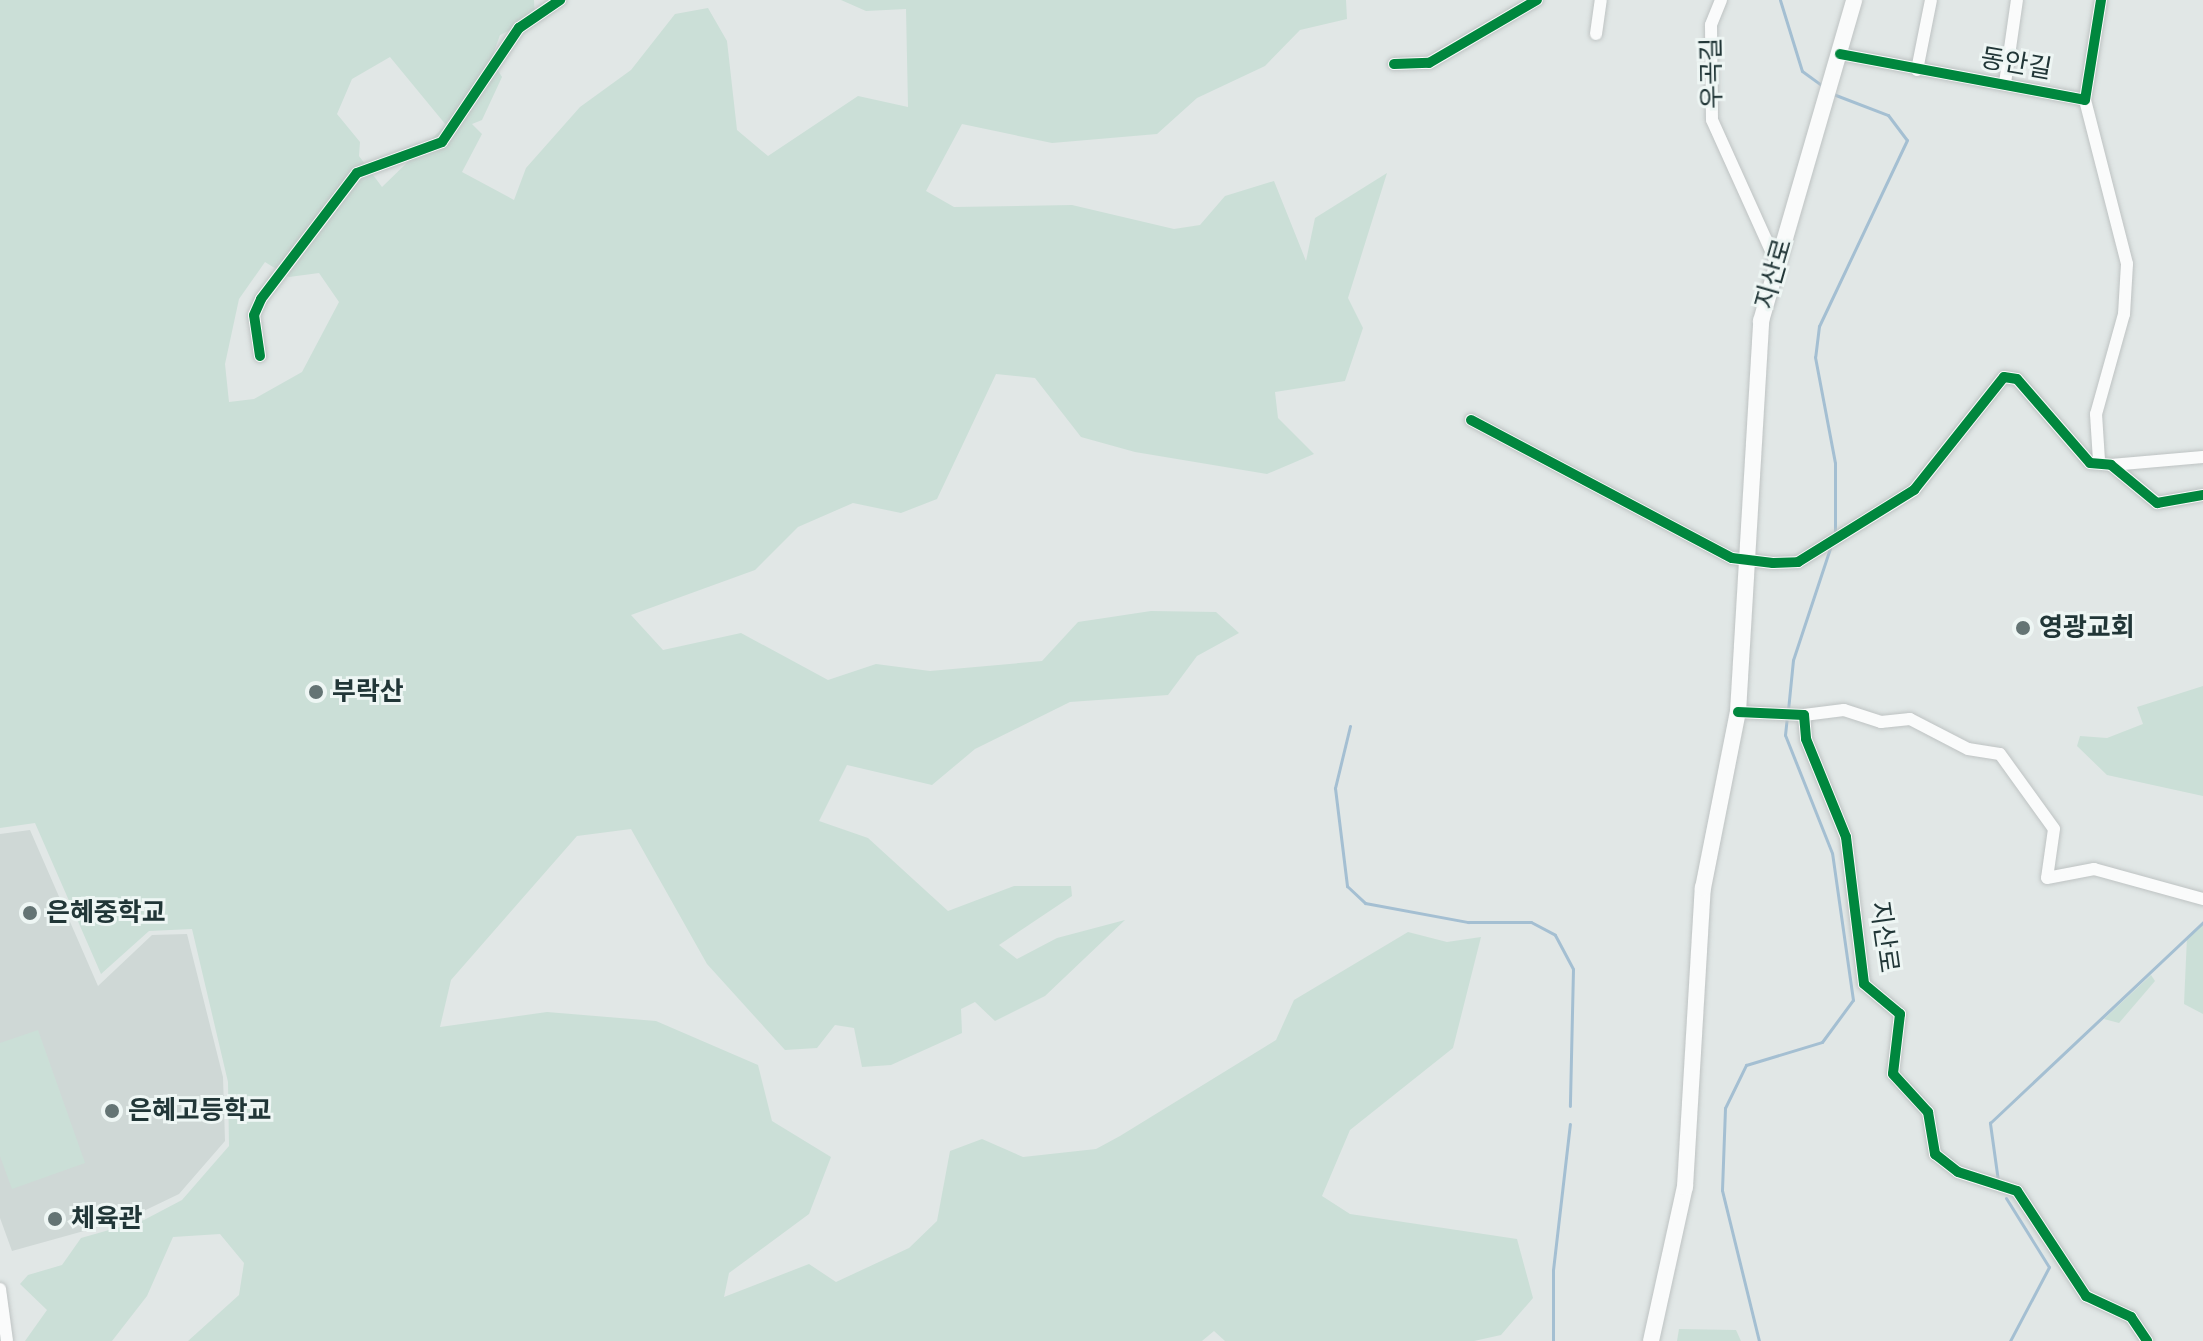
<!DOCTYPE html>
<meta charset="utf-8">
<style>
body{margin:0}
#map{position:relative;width:2203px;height:1341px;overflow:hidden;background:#e1e7e6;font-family:"DM Sans","Noto Sans KR",sans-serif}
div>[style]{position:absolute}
.built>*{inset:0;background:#cfd8d6}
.green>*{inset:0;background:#cbdfd7}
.stream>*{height:3px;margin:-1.5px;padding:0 1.5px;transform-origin:1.5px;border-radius:1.5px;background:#a4bfd2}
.roads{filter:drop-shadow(0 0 2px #bec3c3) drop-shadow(0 0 2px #bec3c3)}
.minor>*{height:12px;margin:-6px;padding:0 6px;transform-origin:6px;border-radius:6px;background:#fafbfb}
.secondary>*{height:16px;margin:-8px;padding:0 8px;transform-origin:8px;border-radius:8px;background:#fafbfb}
.cycleway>*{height:10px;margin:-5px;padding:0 5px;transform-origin:5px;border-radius:5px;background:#00873e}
.dots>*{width:22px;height:22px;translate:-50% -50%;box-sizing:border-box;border:4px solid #eef6f4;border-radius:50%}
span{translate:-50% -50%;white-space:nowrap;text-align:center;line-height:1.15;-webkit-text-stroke:6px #eef6f4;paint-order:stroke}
.street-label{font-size:26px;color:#213637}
.poi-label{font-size:26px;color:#213637;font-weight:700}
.left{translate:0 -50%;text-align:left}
</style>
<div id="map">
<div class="built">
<i style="clip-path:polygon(30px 830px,98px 986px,152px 935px,187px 934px,223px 1077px,225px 1141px,179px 1194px,127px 1219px,12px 1251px,0 1218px,0 834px)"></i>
</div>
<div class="green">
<i style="clip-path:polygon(evenodd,0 0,534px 0,535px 18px,500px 35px,491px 60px,502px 77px,482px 120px,472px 124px,482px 134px,462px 172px,514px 200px,526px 168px,580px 107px,631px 70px,675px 14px,708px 8px,727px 41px,737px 130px,768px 156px,858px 96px,908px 107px,906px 9px,866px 11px,841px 0,1346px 0,1347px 19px,1300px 30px,1265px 66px,1197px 98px,1157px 134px,1052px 143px,962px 124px,926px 191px,954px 207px,1072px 205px,1174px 229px,1200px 225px,1225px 196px,1274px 181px,1306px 261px,1315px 218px,1387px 173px,1348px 298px,1363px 328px,1345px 381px,1275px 392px,1278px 418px,1314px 454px,1267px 474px,1135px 452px,1081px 437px,1035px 378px,996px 374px,937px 499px,901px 513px,853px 503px,798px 527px,755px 570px,631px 615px,663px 650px,741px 633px,828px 680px,876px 664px,930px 671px,1042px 661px,1078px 622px,1151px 611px,1216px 612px,1239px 633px,1197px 656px,1168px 695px,1070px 702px,975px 749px,932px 785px,847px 765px,819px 821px,868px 838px,948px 911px,1014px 886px,1071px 886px,1072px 896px,999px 945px,1017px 959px,1057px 938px,1125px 920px,1045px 996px,995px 1021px,975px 1002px,961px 1009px,962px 1033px,891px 1065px,862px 1067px,854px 1028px,835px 1025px,817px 1048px,785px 1050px,707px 964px,631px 829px,577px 836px,451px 980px,440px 1027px,547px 1012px,656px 1021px,758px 1065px,772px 1121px,831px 1157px,809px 1214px,729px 1273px,724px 1297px,809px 1264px,836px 1282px,909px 1248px,937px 1221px,950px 1151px,982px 1139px,1023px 1157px,1096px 1149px,1120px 1136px,1276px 1040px,1294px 1000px,1408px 932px,1447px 942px,1481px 937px,1453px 1048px,1350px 1130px,1322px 1196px,1350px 1214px,1517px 1239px,1533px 1298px,1501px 1335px,1474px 1341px,1225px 1341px,1214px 1331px,1202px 1341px,188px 1341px,239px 1295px,244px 1263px,220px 1234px,173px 1237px,147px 1296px,112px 1341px,25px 1341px,47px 1310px,20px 1284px,28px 1275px,62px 1265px,81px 1238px,144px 1220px,182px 1200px,229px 1146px,228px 1082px,192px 929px,149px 931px,101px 974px,35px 823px,0 828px,0 0,390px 57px,446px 125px,382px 187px,359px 156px,360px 142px,337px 114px,352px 79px,390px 57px,0 0,265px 262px,289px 277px,319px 273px,339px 302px,302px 372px,254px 399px,229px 402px,225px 364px,239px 299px,265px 262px)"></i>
<i style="clip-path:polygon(2203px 686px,2203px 796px,2107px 775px,2077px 746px,2080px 736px,2107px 738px,2143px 724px,2137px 707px)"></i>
<i style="clip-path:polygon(2203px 924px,2203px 1014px,2184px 1004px,2187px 937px)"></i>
<i style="clip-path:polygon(2151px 975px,2155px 981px,2119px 1023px,2104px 1019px)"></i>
<i style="clip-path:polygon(38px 1030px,85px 1163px,12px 1189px,0 1156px,0 1043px)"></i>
<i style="clip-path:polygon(1679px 1329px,1736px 1330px,1741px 1341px,1677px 1341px)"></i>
</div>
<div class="stream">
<i style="left:1780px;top:0;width:74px;rotate:72.8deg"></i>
<i style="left:1802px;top:71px;width:27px;rotate:36deg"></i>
<i style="left:1833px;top:94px;width:59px;rotate:20.9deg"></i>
<i style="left:1888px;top:115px;width:31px;rotate:53deg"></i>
<i style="left:1907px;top:140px;width:206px;rotate:115.3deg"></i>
<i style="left:1819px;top:326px;width:31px;rotate:97deg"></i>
<i style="left:1815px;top:357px;width:108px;rotate:79.3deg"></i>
<i style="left:1835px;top:463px;width:70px;rotate:90deg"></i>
<i style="left:1788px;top:710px;width:50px;rotate:-84.3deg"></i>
<i style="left:1793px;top:660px;width:118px;rotate:-71.7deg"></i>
<i style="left:1350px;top:726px;width:64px;rotate:103.6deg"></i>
<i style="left:1335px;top:788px;width:99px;rotate:83deg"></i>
<i style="left:1347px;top:886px;width:25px;rotate:43deg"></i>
<i style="left:1365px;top:903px;width:105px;rotate:10.5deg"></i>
<i style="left:1468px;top:922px;width:63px"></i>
<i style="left:1531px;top:922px;width:27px;rotate:28deg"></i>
<i style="left:1555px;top:935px;width:38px;rotate:62deg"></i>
<i style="left:1573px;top:969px;width:137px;rotate:91.3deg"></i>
<i style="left:1998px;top:1181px;width:59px;rotate:-97.9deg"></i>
<i style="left:1990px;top:1123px;width:293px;rotate:-43.3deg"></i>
<i style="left:2006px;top:1198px;width:81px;rotate:58.1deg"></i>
<i style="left:2049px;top:1267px;width:84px;rotate:117.8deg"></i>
<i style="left:1553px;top:1341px;width:71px;rotate:-90deg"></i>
<i style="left:1553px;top:1270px;width:147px;rotate:-83.4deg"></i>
<i style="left:1759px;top:1341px;width:155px;rotate:-103.8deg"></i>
<i style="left:1722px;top:1190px;width:82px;rotate:-87.9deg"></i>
<i style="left:1725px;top:1108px;width:48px;rotate:-64deg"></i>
<i style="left:1746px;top:1065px;width:79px;rotate:-16.8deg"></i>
<i style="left:1822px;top:1042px;width:52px;rotate:-53.6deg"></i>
<i style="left:1853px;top:1000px;width:148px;rotate:-98.1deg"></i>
<i style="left:1832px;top:853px;width:127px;rotate:-111.7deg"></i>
<i style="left:1785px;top:735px;width:18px;rotate:-84deg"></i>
</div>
<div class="roads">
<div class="minor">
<i style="left:1721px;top:0;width:27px;rotate:112deg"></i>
<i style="left:1711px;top:25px;width:95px;rotate:89.4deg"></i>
<i style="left:1712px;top:120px;width:158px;rotate:65.7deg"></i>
<i style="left:1596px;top:34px;width:34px;rotate:-82deg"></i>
<i style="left:1840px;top:54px;width:249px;rotate:10.6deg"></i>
<i style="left:2085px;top:100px;width:101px;rotate:-80.9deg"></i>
<i style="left:1394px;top:64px;width:35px;rotate:-2deg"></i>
<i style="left:1429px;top:63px;width:125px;rotate:-30.3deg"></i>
<i style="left:1917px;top:70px;width:71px;rotate:-78.7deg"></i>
<i style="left:2005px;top:83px;width:84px;rotate:-81.8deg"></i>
<i style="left:2085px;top:100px;width:169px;rotate:75.6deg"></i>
<i style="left:2127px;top:264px;width:50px;rotate:93.4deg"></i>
<i style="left:2124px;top:314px;width:104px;rotate:105.6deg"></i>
<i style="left:2096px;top:414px;width:47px;rotate:86.3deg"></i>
<i style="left:260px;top:356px;width:41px;rotate:-98.3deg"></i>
<i style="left:254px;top:315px;width:17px;rotate:-66deg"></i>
<i style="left:261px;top:299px;width:158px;rotate:-52.7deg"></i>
<i style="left:357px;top:173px;width:90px;rotate:-20deg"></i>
<i style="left:442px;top:142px;width:138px;rotate:-56deg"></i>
<i style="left:519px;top:28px;width:50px;rotate:-34.3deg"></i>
<i style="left:1471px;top:420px;width:295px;rotate:27.9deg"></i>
<i style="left:1732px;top:558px;width:41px;rotate:7deg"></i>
<i style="left:1773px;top:563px;width:25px;rotate:-2deg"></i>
<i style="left:1798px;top:562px;width:137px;rotate:-31.8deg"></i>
<i style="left:1914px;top:490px;width:144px;rotate:-51.5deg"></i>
<i style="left:2004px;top:377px;width:13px;rotate:9deg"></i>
<i style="left:2017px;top:379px;width:111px;rotate:49deg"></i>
<i style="left:2090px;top:463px;width:21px;rotate:5deg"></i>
<i style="left:2111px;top:465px;width:60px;rotate:39.6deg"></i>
<i style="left:2157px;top:503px;width:47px;rotate:-9.9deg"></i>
<i style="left:2111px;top:465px;width:92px;rotate:-5deg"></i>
<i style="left:1738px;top:712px;width:66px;rotate:2.6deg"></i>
<i style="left:1804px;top:715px;width:24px;rotate:85deg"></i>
<i style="left:1806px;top:739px;width:106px;rotate:67.8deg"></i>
<i style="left:1846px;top:837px;width:148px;rotate:83deg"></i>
<i style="left:1864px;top:984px;width:47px;rotate:39.8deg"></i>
<i style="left:1900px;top:1014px;width:60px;rotate:96.7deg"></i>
<i style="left:1893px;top:1074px;width:52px;rotate:47.4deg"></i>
<i style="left:1928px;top:1112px;width:43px;rotate:80.5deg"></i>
<i style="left:1935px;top:1154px;width:29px;rotate:38deg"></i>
<i style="left:1958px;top:1172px;width:62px;rotate:17.9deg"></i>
<i style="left:2017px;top:1191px;width:126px;rotate:56.7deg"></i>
<i style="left:2086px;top:1296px;width:50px;rotate:25deg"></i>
<i style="left:2131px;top:1317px;width:29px;rotate:56deg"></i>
<i style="left:1804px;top:715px;width:40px;rotate:-7.1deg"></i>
<i style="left:1844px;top:710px;width:39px;rotate:18deg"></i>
<i style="left:1881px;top:722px;width:29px;rotate:-6deg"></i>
<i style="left:1910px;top:719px;width:65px;rotate:27.3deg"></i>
<i style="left:1968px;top:749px;width:32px;rotate:9deg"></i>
<i style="left:2000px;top:754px;width:92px;rotate:54.2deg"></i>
<i style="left:2054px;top:829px;width:49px;rotate:98.1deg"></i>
<i style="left:2047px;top:878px;width:48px;rotate:-10.8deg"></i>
<i style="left:2094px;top:869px;width:113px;rotate:15.4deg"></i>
<i style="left:0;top:1289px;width:52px;rotate:82.3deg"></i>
</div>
<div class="secondary">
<i style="left:1651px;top:1341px;width:158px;rotate:-77.6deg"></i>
<i style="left:1685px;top:1187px;width:300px;rotate:-86.6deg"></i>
<i style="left:1703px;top:888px;width:179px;rotate:-78.8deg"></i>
<i style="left:1738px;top:712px;width:392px;rotate:-86.6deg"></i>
<i style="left:1761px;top:321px;width:334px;rotate:-73.8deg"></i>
</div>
</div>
<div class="cycleway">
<i style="left:1840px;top:54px;width:249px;rotate:10.6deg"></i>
<i style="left:2085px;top:100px;width:101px;rotate:-80.9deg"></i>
<i style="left:1394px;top:64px;width:35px;rotate:-2deg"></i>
<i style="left:1429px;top:63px;width:125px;rotate:-30.3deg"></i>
<i style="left:260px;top:356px;width:41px;rotate:-98.3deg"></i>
<i style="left:254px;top:315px;width:17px;rotate:-66deg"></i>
<i style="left:261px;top:299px;width:158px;rotate:-52.7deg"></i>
<i style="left:357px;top:173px;width:90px;rotate:-20deg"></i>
<i style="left:442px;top:142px;width:138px;rotate:-56deg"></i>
<i style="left:519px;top:28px;width:50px;rotate:-34.3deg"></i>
<i style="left:1471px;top:420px;width:295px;rotate:27.9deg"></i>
<i style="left:1732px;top:558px;width:41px;rotate:7deg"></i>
<i style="left:1773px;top:563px;width:25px;rotate:-2deg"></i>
<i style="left:1798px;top:562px;width:137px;rotate:-31.8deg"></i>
<i style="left:1914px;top:490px;width:144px;rotate:-51.5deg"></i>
<i style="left:2004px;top:377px;width:13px;rotate:9deg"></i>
<i style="left:2017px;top:379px;width:111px;rotate:49deg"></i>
<i style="left:2090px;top:463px;width:21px;rotate:5deg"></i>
<i style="left:2111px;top:465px;width:60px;rotate:39.6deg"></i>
<i style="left:2157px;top:503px;width:47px;rotate:-9.9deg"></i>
<i style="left:1738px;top:712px;width:66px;rotate:2.6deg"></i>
<i style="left:1804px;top:715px;width:24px;rotate:85deg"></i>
<i style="left:1806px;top:739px;width:106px;rotate:67.8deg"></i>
<i style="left:1846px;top:837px;width:148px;rotate:83deg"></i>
<i style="left:1864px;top:984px;width:47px;rotate:39.8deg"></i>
<i style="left:1900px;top:1014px;width:60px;rotate:96.7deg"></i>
<i style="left:1893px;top:1074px;width:52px;rotate:47.4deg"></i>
<i style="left:1928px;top:1112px;width:43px;rotate:80.5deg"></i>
<i style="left:1935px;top:1154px;width:29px;rotate:38deg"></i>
<i style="left:1958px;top:1172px;width:62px;rotate:17.9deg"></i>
<i style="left:2017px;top:1191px;width:126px;rotate:56.7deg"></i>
<i style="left:2086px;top:1296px;width:50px;rotate:25deg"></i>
<i style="left:2131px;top:1317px;width:29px;rotate:56deg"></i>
</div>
<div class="dots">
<i style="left:2023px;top:628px;background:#647474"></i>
<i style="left:316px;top:692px;background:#647474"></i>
<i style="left:30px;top:913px;background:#647474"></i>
<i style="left:112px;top:1111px;background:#647474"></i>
<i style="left:55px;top:1219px;background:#647474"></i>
</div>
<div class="street-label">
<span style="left:2016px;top:64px;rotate:10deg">동안길</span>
<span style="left:1712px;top:73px;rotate:-91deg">우곡길</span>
<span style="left:1774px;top:274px;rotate:-74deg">지산로</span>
<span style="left:1884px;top:937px;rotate:82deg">지산로</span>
</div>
<div class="poi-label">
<span class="left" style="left:2039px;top:628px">영광교회</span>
<span class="left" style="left:332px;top:692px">부락산</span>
<span class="left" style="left:46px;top:913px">은혜중학교</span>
<span class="left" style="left:128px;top:1111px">은혜고등학교</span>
<span class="left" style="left:71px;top:1219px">체육관</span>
</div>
</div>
